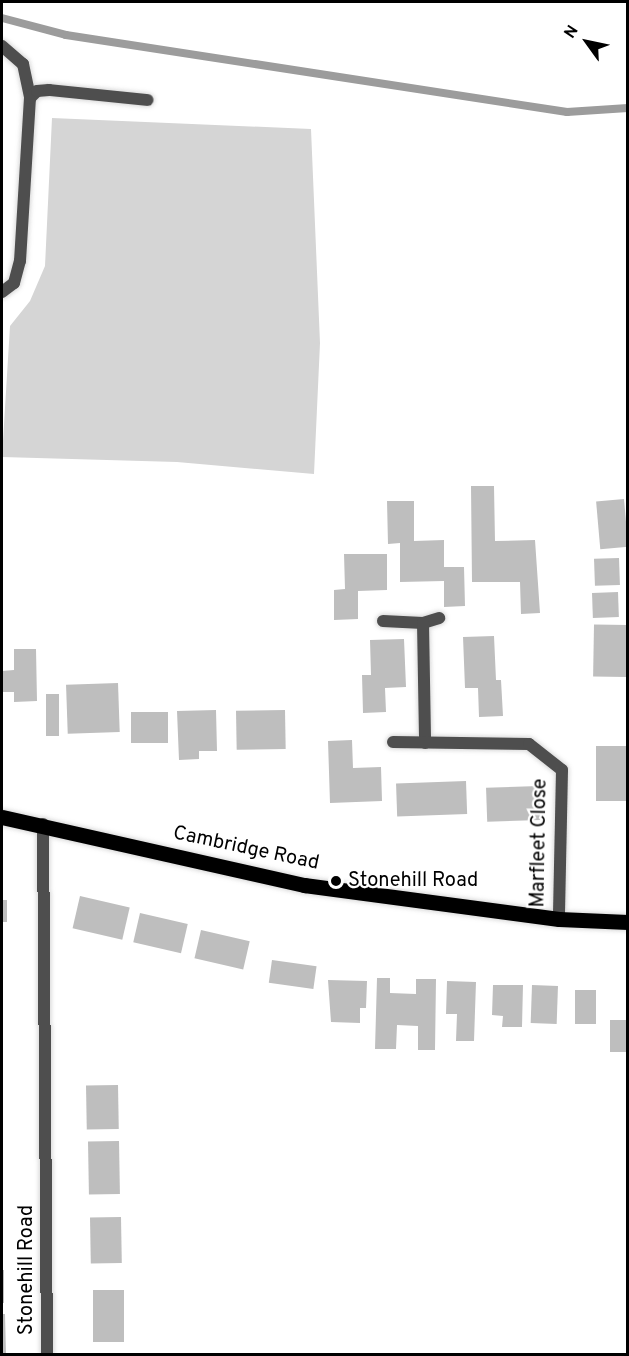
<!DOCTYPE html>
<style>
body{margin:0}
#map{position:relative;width:629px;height:1356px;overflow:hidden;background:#fff;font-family:Overpass,sans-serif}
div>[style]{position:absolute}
.green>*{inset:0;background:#d5d5d5}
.stream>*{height:8px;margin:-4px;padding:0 4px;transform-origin:4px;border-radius:4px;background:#9c9c9c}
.building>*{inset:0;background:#bebebe;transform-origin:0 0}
.roads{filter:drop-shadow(0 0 2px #dbdbdb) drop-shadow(0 0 2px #dbdbdb)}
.service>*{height:12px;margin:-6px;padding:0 6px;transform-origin:6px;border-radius:6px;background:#4e4e4e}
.minor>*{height:12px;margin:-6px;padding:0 6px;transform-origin:6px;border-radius:6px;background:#4e4e4e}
.primary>*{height:15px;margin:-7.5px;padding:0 7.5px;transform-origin:7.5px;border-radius:7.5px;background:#000}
.dots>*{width:16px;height:16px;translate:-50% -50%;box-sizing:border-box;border:3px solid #fff;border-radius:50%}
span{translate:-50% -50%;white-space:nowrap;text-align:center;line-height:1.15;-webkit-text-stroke:4.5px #fff;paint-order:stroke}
.street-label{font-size:20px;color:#000}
.poi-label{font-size:20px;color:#000}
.left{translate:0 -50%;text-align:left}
.frame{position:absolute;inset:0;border:3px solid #000;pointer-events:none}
.north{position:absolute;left:557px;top:12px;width:60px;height:60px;-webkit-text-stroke:4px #fff;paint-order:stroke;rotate:303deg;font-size:16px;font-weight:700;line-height:24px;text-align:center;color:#000}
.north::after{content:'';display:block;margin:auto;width:21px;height:27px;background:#000;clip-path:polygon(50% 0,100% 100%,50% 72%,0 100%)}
</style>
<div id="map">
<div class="green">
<i style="clip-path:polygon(52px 118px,311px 129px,320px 343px,314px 474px,177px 462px,2px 457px,10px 326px,30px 301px,45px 266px)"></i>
</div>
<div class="stream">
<i style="left:2px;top:18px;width:66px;rotate:14.9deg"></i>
<i style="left:66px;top:35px;width:507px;rotate:8.74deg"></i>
<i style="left:567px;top:112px;width:61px;rotate:-3.8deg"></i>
</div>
<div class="building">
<i style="clip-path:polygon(471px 486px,494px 486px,495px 541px,535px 540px,540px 613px,521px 614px,520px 582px,472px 582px)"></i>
<i style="left:624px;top:499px;width:48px;height:28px;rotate:85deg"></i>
<i style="clip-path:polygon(387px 501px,414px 501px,414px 541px,444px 540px,444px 567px,464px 567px,465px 606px,444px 607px,444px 581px,400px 582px,400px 543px,388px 544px)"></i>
<i style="clip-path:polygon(344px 554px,387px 554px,387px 590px,358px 591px,358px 619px,334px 620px,334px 590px,345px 589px)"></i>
<i style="left:619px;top:558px;width:27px;height:25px;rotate:88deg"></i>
<i style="left:618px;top:592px;width:25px;height:26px;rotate:88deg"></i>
<i style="left:628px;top:625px;width:52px;height:34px;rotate:91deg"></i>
<i style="clip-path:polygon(494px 636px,496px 680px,501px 680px,503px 716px,479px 717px,478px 688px,465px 688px,463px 637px)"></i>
<i style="clip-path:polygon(404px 639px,406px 687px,385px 688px,386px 712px,363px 713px,362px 675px,371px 675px,370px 640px)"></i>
<i style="clip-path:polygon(14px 649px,36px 649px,37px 701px,14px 702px,14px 692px,2px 692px,2px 671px,14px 670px)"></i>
<i style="left:118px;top:683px;width:49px;height:52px;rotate:88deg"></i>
<i style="left:46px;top:694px;width:13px;height:42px"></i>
<i style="clip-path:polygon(216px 710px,217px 751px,199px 751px,199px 759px,179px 760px,177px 711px)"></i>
<i style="left:285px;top:710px;width:39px;height:49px;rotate:89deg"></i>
<i style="left:168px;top:712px;width:31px;height:37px;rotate:90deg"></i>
<i style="clip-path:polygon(352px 740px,353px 768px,381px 767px,382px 801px,330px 803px,328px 741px)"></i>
<i style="left:628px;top:746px;width:55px;height:32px;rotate:90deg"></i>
<i style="left:466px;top:781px;width:33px;height:70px;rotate:88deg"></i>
<i style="left:539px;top:786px;width:34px;height:53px;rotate:88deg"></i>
<i style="left:80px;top:896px;width:51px;height:33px;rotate:13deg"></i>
<i style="left:2px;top:900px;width:5px;height:22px"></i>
<i style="left:140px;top:913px;width:49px;height:30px;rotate:13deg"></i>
<i style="left:201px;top:930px;width:50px;height:29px;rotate:13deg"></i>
<i style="left:272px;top:960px;width:45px;height:23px;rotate:8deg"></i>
<i style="clip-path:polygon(377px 978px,390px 978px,390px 993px,416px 994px,416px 979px,436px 979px,435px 1050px,418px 1050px,418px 1026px,397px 1025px,396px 1049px,375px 1049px)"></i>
<i style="clip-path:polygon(328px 980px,367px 981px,366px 1008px,360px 1008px,360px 1023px,331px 1022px)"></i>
<i style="clip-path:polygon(447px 981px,476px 982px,474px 1041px,456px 1041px,457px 1014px,446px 1014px)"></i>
<i style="clip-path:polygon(493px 985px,523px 985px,522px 1027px,502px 1027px,503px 1016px,492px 1015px)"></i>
<i style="left:532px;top:985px;width:26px;height:38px;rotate:2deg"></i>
<i style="left:575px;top:990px;width:21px;height:34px"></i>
<i style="left:610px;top:1020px;width:18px;height:32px"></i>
<i style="left:118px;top:1085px;width:44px;height:32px;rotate:89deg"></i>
<i style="left:119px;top:1141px;width:53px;height:31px;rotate:89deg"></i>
<i style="left:121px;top:1217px;width:46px;height:31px;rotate:89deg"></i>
<i style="left:2px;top:1270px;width:2px;height:33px"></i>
<i style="left:93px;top:1290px;width:31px;height:52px"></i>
<i style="clip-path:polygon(2px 1314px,5px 1314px,6px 1354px,2px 1354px)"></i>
</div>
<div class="roads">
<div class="service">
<i style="left:2px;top:46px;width:28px;rotate:41deg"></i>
<i style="left:23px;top:64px;width:35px;rotate:78deg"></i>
<i style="left:2px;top:292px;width:15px;rotate:-37deg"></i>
<i style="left:14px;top:283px;width:23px;rotate:-75deg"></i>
<i style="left:20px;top:261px;width:163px;rotate:-86.5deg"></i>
<i style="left:30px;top:98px;width:10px;rotate:-45deg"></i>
<i style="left:37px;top:91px;width:12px;rotate:-5deg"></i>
<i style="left:49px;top:90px;width:99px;rotate:5.8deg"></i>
</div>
<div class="minor">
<i style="left:383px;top:621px;width:40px;rotate:2.9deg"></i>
<i style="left:423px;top:623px;width:17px;rotate:-17deg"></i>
<i style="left:423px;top:623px;width:120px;rotate:89deg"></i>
<i style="left:393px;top:742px;width:136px;rotate:0.8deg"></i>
<i style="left:529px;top:744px;width:42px;rotate:38.2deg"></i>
<i style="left:562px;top:770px;width:149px;rotate:91.2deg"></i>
<i style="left:43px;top:824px;width:530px;rotate:89.57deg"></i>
</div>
<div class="primary">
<i style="left:2px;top:817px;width:310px;rotate:12.7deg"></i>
<i style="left:304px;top:885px;width:257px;rotate:7.6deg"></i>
<i style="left:559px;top:919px;width:69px;rotate:2.5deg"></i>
</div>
</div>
<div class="dots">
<i style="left:336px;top:881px;background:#000"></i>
</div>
<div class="street-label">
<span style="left:540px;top:843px;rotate:-89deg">Marfleet Close</span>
<span style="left:246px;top:849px;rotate:12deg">Cambridge Road</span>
<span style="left:27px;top:1270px;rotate:-90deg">Stonehill Road</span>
</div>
<div class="poi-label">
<span class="left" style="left:348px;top:881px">Stonehill Road</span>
</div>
<div class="frame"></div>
<div class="north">N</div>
</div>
